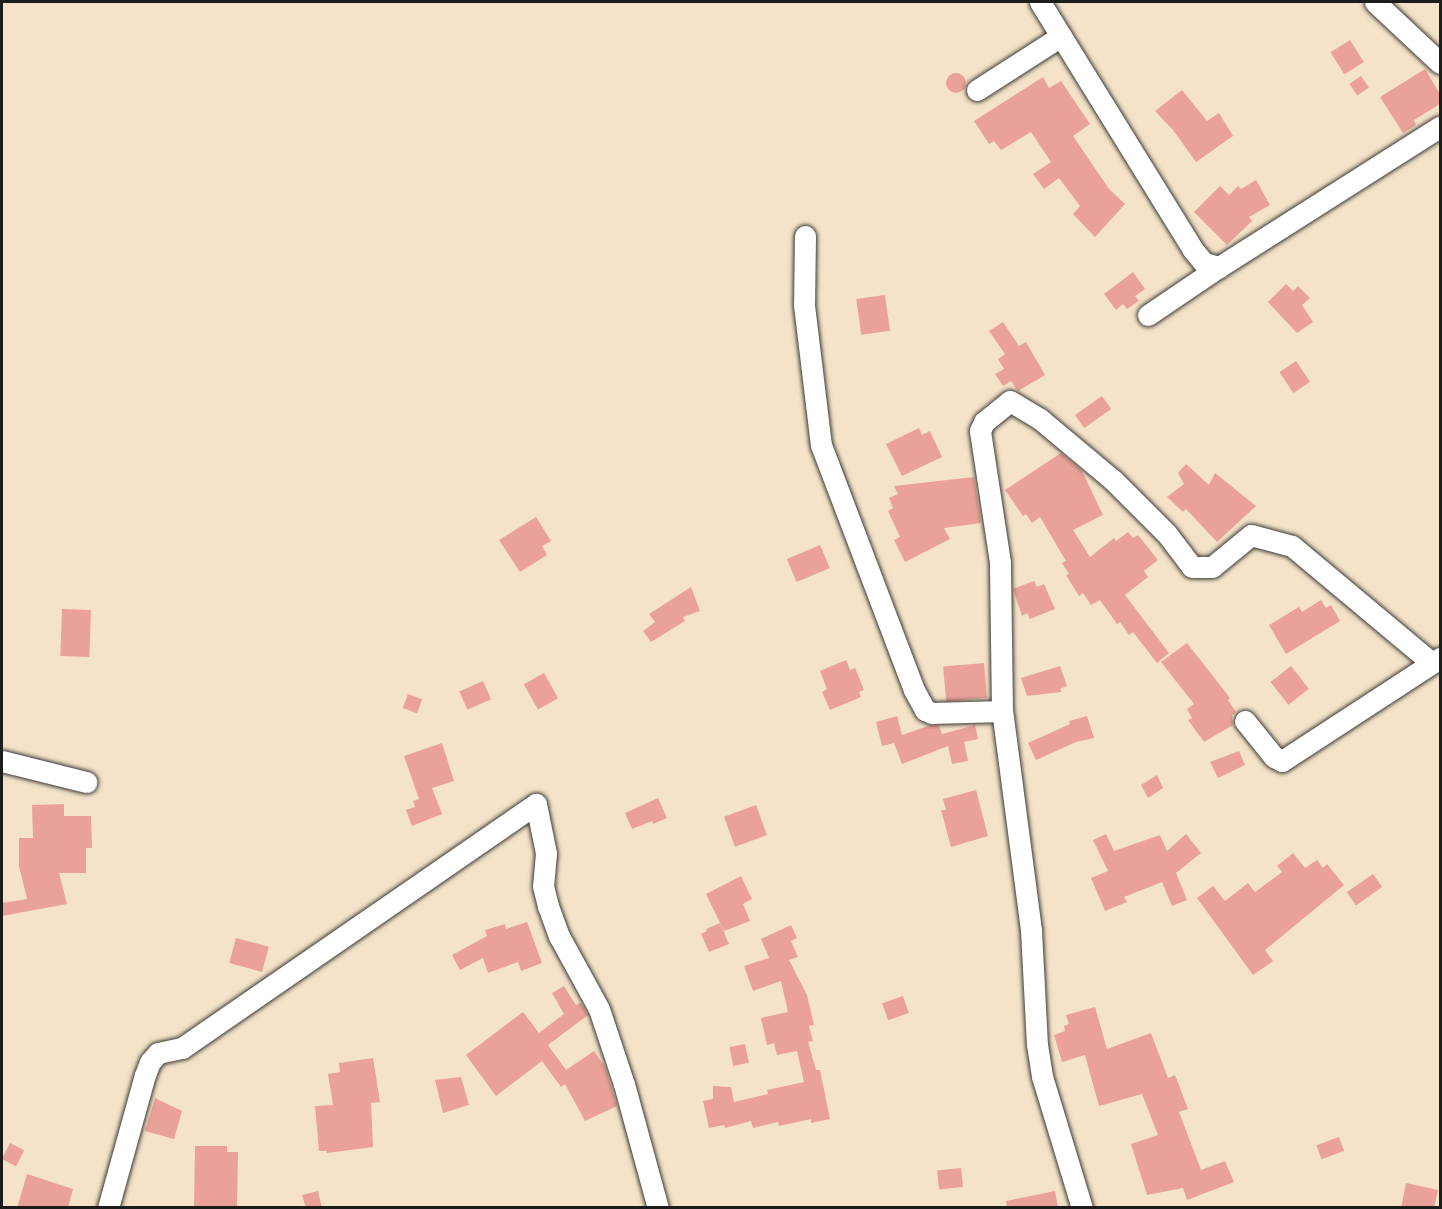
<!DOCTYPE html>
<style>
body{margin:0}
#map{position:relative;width:1442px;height:1209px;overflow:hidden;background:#f4e3c8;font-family:"IM FELL Great Primer",serif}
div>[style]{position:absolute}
.building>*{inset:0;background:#eaa199;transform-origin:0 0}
.round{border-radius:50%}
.roads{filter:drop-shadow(0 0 2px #3c3a36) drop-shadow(0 0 2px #3c3a36)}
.minor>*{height:21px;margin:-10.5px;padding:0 10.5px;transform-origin:10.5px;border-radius:10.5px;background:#fff}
span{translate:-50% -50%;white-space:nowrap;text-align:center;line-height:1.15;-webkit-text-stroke:5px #fbf7ec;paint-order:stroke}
.frame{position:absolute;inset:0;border:3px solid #1c1c1c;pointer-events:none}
</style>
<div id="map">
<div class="building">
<i style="left:1350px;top:40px;width:26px;height:23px;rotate:58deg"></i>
<i style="clip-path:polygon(1425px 69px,1440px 94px,1440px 104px,1414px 120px,1416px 125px,1403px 133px,1380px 97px)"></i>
<i class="round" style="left:946px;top:73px;width:20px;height:20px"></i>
<i style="left:1361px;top:76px;width:14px;height:14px;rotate:56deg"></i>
<i style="clip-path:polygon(1043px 77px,1049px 88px,1061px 81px,1090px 124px,1073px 136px,1109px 189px,1125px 204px,1095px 237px,1073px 214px,1080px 206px,1059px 178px,1044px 189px,1033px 174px,1051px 162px,1031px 132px,1001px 150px,994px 141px,989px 144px,974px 121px)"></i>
<i style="clip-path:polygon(1182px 90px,1207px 121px,1219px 113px,1233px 136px,1196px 162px,1173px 130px,1155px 111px)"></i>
<i style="clip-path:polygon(1256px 180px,1270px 205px,1249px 217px,1252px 221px,1227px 245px,1194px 212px,1220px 186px,1229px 195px,1238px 186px,1241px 189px)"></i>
<i style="clip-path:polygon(1133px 272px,1145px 289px,1135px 296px,1139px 301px,1127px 309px,1123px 304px,1116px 310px,1104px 294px)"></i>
<i style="clip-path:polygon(1286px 284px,1293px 291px,1298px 286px,1310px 298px,1302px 305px,1313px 322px,1297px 333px,1268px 302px)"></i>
<i style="left:885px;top:295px;width:36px;height:29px;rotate:82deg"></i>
<i style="clip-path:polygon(1003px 322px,1019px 346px,1026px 342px,1045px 375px,1018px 391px,1011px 381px,1003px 386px,995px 374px,1004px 369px,998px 359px,1005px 354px,989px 331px)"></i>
<i style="left:1296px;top:361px;width:25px;height:20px;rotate:56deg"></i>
<i style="left:1102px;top:396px;width:16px;height:33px;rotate:55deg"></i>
<i style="clip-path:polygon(919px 428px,922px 435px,930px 431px,942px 457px,902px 476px,886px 444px)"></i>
<i style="clip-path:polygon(1061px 453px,1082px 471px,1103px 515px,1073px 530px,1090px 557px,1114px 538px,1116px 541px,1128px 532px,1133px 538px,1138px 535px,1158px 560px,1144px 571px,1148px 577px,1125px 595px,1169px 653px,1157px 663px,1133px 632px,1129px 635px,1120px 622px,1117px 624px,1100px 600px,1091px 605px,1083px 593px,1079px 596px,1066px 575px,1069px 574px,1062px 563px,1066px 561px,1040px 517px,1032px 523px,1026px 514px,1023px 516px,1005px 490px)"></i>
<i style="clip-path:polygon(1186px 464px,1209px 485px,1215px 473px,1256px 506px,1217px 542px,1186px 509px,1183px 512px,1167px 497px,1184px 484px,1178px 473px)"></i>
<i style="clip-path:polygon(974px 477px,981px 523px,944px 528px,950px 539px,905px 562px,894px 540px,900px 537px,888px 511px,893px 508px,889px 498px,898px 494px,894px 486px)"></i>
<i style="clip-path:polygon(536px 517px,551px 541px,542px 546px,547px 555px,520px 572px,499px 540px)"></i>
<i style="left:820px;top:545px;width:25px;height:36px;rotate:67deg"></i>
<i style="clip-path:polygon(1034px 581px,1037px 587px,1044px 584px,1055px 609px,1030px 619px,1027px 613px,1022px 616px,1013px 589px)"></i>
<i style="clip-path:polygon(691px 587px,700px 611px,683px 617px,685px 621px,651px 642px,643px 631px,655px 622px,649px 614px)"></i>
<i style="clip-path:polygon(1321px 600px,1326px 608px,1331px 605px,1340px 621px,1286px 654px,1269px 625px,1299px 607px,1302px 612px)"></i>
<i style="left:62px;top:609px;width:29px;height:47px;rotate:2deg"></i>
<i style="clip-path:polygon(1187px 643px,1230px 698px,1228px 700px,1236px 712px,1232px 715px,1233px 725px,1204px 742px,1188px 720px,1192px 718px,1187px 709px,1194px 704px,1161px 662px)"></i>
<i style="clip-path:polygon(846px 660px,850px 670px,855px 668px,864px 690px,859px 692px,861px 697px,830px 710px,822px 692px,827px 689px,820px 671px)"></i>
<i style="left:984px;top:663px;width:35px;height:41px;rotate:85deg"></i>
<i style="clip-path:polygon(1060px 666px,1067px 686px,1060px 689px,1062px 692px,1027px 696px,1021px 678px)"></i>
<i style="left:1291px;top:666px;width:29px;height:26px;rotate:52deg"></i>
<i style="left:544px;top:673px;width:29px;height:23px;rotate:61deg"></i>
<i style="left:483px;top:681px;width:20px;height:26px;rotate:66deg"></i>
<i style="left:408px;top:694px;width:15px;height:15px;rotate:20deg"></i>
<i style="clip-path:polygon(897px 716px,902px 735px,931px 725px,939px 726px,942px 734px,975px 725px,978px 739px,964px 742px,968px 761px,952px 764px,948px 746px,902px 764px,894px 743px,882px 746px,876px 722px)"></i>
<i style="clip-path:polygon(1087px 716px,1094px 738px,1076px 742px,1036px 760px,1028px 743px,1070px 724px,1069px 721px)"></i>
<i style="clip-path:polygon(442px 743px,454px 781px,432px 788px,442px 814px,412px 826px,406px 810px,415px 807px,413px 801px,419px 799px,404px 756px)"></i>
<i style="clip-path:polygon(1239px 751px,1245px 765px,1218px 778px,1210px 762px)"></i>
<i style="clip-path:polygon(1157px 775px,1163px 788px,1148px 798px,1141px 785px)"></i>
<i style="clip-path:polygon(976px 790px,988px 836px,951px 847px,941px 810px,946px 810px,943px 799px)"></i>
<i style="clip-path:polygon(658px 798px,667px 818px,653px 824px,652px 821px,632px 829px,625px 813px)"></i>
<i style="clip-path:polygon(64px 804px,64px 816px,91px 816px,92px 848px,86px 848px,86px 873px,59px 873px,67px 904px,2px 916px,2px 903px,27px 899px,19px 866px,19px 838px,33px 838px,32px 805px)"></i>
<i style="left:756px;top:805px;width:32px;height:34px;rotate:70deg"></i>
<i style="clip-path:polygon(1106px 834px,1114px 851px,1160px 835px,1167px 851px,1186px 834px,1201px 853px,1176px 873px,1187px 900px,1172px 906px,1162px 882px,1124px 897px,1127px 902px,1105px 911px,1091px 878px,1108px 871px,1093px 840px)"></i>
<i style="clip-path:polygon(1293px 853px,1305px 868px,1317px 860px,1323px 868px,1327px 864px,1344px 885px,1265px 950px,1273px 961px,1253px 975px,1197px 898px,1213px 886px,1225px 901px,1248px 883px,1255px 892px,1282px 872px,1277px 866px)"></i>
<i style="left:1373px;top:874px;width:16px;height:32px;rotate:55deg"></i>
<i style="clip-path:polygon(741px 876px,752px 899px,743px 904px,750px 921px,724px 931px,706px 894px)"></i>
<i style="clip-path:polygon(527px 922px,542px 963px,521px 971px,518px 962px,488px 973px,483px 958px,460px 970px,452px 955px,487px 936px,485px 930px,505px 924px,506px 929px)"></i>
<i style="clip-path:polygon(720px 923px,729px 944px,709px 952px,701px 934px,707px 931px,706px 929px)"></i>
<i style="clip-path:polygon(791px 925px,797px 938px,791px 941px,798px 957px,789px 960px,807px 995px,814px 1025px,809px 1026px,813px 1041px,808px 1042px,816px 1070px,820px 1070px,830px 1119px,811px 1123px,811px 1119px,779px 1126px,778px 1122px,753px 1128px,751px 1121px,725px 1128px,724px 1125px,709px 1128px,703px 1101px,713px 1099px,713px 1086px,731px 1087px,734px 1102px,768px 1094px,767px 1090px,804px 1082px,797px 1051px,777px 1055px,774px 1043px,767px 1045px,761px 1018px,788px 1012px,781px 981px,753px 991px,744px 966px,769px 958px,761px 939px)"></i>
<i style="left:236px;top:938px;width:34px;height:26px;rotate:15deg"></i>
<i style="clip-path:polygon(564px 986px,576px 1005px,581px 1003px,588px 1015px,548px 1045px,566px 1070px,594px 1051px,605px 1067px,617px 1106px,585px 1121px,565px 1084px,561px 1087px,542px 1061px,496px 1096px,466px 1055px,523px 1012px,539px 1033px,564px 1014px,552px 993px)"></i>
<i style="left:903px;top:996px;width:18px;height:22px;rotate:71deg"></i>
<i style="clip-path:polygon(1095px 1007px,1107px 1049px,1151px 1033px,1168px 1078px,1175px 1075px,1188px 1109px,1179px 1112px,1201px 1170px,1225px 1161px,1234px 1182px,1187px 1200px,1183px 1188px,1147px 1195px,1131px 1144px,1158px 1135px,1142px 1094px,1099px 1106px,1085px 1055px,1062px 1062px,1054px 1035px,1065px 1031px,1064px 1026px,1069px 1024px,1066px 1015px)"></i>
<i style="left:745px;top:1044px;width:19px;height:16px;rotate:78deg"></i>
<i style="clip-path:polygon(373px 1058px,380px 1102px,371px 1103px,373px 1147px,327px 1153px,327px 1151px,319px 1151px,315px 1106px,333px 1105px,328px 1074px,340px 1072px,339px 1063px)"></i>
<i style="clip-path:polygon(461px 1077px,469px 1105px,443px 1113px,435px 1080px)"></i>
<i style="clip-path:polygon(155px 1098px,182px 1111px,174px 1139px,145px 1131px)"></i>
<i style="left:1339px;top:1137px;width:15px;height:24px;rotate:70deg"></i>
<i style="left:10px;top:1143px;width:16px;height:18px;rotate:27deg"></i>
<i style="clip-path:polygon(195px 1146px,227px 1146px,227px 1152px,238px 1152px,237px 1208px,194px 1208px)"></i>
<i style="left:961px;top:1168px;width:19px;height:24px;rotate:84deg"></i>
<i style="clip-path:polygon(27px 1174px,73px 1189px,68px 1208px,17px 1208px)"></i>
<i style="clip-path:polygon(1406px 1183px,1438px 1190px,1434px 1208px,1401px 1208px)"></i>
<i style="clip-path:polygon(318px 1191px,322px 1208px,306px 1208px,302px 1195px)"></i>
<i style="clip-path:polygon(1055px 1191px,1058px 1208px,1007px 1208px,1006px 1201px)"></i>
</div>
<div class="roads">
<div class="minor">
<i style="left:1040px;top:2px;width:291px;rotate:58.3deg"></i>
<i style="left:1193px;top:250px;width:17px;rotate:50deg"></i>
<i style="left:1204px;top:263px;width:16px;rotate:15deg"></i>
<i style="left:1219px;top:267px;width:262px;rotate:-32.4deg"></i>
<i style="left:1375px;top:2px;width:89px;rotate:43.2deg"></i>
<i style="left:977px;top:90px;width:100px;rotate:-32.7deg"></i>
<i style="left:805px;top:236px;width:69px;rotate:90.8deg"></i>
<i style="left:804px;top:305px;width:141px;rotate:83.1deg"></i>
<i style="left:821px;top:445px;width:262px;rotate:69.2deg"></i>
<i style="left:914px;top:690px;width:23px;rotate:61deg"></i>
<i style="left:925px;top:710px;width:8px;rotate:23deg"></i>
<i style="left:932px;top:713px;width:70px;rotate:-1.6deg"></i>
<i style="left:1148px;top:315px;width:86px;rotate:-34.1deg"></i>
<i style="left:1245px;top:721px;width:46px;rotate:51.1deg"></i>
<i style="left:1274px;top:757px;width:9px;rotate:27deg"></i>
<i style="left:1282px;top:761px;width:189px;rotate:-33.1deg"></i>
<i style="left:2px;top:761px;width:87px;rotate:14deg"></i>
<i style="left:108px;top:1208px;width:138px;rotate:-74.5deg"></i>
<i style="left:145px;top:1075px;width:14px;rotate:-69deg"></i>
<i style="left:150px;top:1062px;width:12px;rotate:-48deg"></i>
<i style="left:158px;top:1053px;width:25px;rotate:-12deg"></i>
<i style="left:182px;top:1048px;width:430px;rotate:-34.6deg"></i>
<i style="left:536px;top:804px;width:50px;rotate:78.5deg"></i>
<i style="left:546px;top:853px;width:33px;rotate:95deg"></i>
<i style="left:543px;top:886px;width:21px;rotate:76deg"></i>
<i style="left:548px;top:906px;width:32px;rotate:70deg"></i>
<i style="left:559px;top:936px;width:83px;rotate:61.3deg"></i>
<i style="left:599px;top:1009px;width:79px;rotate:71.6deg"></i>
<i style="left:624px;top:1084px;width:129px;rotate:74.7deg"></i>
<i style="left:1082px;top:1208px;width:138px;rotate:-106.9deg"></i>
<i style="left:1042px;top:1076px;width:31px;rotate:-99deg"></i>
<i style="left:1037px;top:1045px;width:115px;rotate:-93deg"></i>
<i style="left:1031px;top:930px;width:221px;rotate:-97.5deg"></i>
<i style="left:1002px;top:711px;width:149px;rotate:-90.8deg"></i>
<i style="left:1000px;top:562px;width:133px;rotate:-98.7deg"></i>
<i style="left:980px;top:431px;width:10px;rotate:-66deg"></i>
<i style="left:984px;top:422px;width:33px;rotate:-39deg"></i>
<i style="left:1010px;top:401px;width:35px;rotate:31deg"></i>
<i style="left:1040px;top:419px;width:95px;rotate:39.9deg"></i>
<i style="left:1113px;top:480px;width:76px;rotate:45deg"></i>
<i style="left:1167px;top:534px;width:41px;rotate:52.9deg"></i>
<i style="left:1192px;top:567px;width:20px"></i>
<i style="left:1212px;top:567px;width:50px;rotate:-39.4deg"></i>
<i style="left:1251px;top:535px;width:42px;rotate:15deg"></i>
<i style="left:1292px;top:546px;width:182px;rotate:39.9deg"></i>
</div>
</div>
<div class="frame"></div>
</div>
